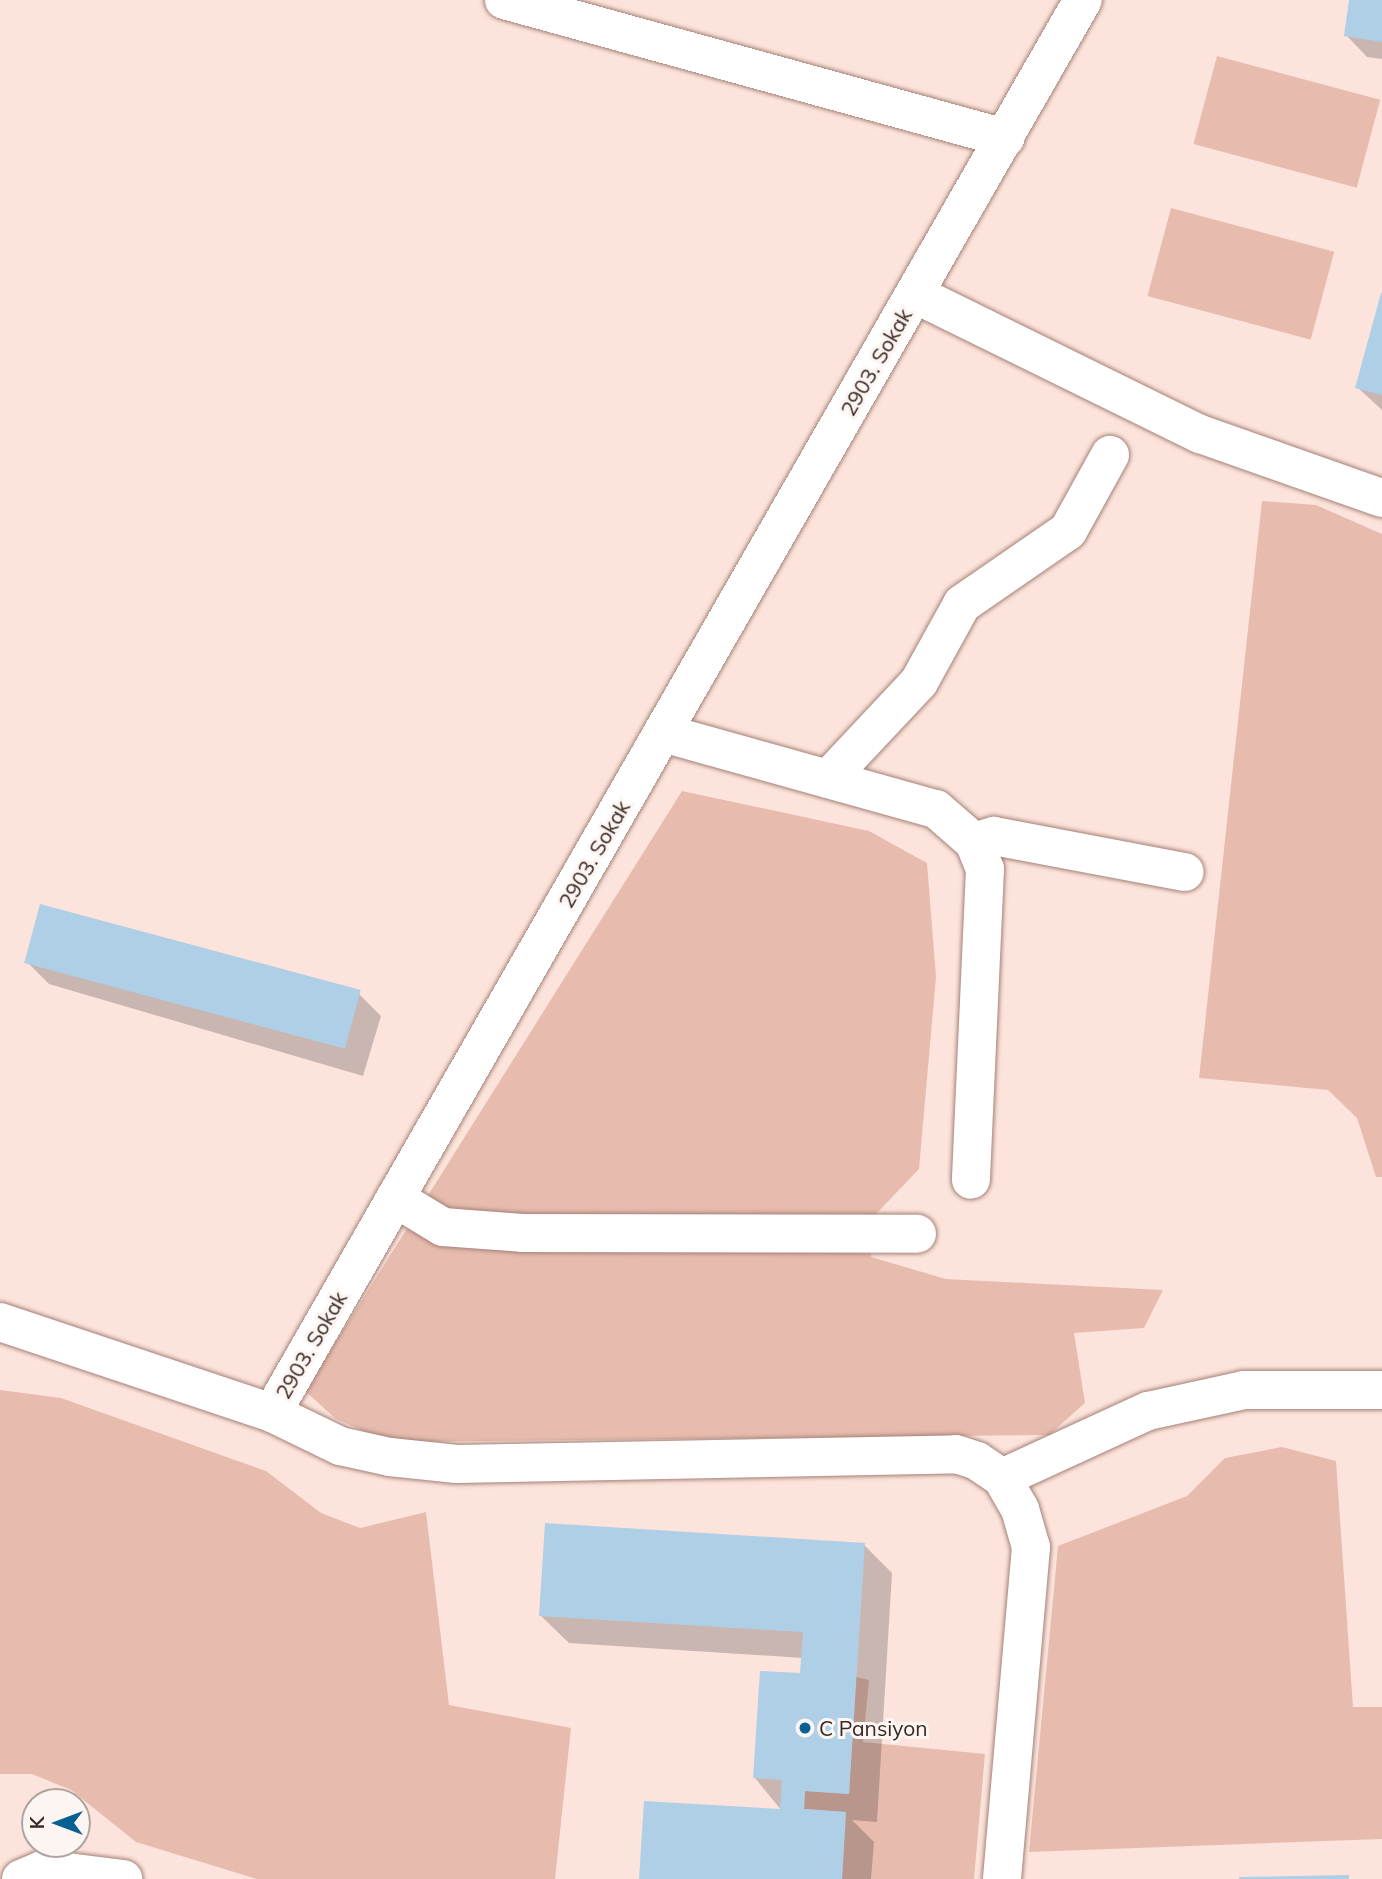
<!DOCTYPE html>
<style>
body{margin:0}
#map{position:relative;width:1382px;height:1879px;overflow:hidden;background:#fce4dc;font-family:Mulish,sans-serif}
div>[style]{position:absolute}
.green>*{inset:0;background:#e7bcaf;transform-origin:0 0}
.shadow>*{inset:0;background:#0003}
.building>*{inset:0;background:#afcfe7;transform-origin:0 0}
.roads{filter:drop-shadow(0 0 2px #a58176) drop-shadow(0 0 2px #a58176)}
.minor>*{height:38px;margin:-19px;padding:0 19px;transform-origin:19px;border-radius:19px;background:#fff}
.dots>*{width:19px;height:19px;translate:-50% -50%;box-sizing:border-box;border:4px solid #fdf5f2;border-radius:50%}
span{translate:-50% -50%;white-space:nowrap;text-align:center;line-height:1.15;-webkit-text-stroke:6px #fdf5f2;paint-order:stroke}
.street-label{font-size:21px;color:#382925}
.poi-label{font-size:21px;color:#382925}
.left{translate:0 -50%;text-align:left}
.north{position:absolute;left:21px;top:1788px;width:70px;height:70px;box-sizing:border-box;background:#fdf5f2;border:2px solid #aea3a0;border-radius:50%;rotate:270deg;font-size:19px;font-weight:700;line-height:28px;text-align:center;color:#382925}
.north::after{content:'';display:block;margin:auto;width:24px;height:32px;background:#076091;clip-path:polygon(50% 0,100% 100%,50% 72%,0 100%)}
</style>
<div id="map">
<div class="green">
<i style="left:1217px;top:56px;width:169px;height:91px;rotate:15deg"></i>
<i style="left:1171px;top:208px;width:169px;height:91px;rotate:15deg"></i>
<i style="clip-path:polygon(1262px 501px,1316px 505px,1382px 534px,1382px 1177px,1376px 1177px,1357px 1118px,1328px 1090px,1199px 1078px)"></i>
<i style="clip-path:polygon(682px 791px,869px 831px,927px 863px,936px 977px,919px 1169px,875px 1215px,871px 1257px,946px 1279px,1163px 1290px,1144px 1328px,1074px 1333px,1085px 1403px,1049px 1435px,389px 1442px,336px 1419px,305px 1391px)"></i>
<i style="clip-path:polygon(0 1390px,61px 1398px,266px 1471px,321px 1513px,360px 1528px,426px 1512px,449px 1705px,571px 1728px,555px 1879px,257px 1879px,136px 1842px,71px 1790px,32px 1774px,0 1774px)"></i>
<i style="clip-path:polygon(1282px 1447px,1336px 1461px,1353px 1707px,1382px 1707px,1382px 1839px,1029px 1852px,1058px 1546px,1187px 1496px,1225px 1458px)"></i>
<i style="clip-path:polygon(856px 1677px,869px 1680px,863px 1742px,985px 1754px,974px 1879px,842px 1879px,846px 1812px,804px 1809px,805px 1791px,849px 1794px)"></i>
</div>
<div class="shadow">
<i style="clip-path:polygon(1351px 0,1382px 0,1382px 59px,1367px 57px,1346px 35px)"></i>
<i style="clip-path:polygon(1382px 296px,1382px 410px,1357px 387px)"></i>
<i style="clip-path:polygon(27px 962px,359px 994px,381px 1016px,363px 1076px,49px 984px)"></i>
<i style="clip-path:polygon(864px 1545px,892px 1573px,877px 1822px,852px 1820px,874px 1842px,871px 1879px,641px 1879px,782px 1811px,755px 1778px,801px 1675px,803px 1658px,569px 1643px,540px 1615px)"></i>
</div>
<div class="building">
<i style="clip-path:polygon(1349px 0,1382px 0,1382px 42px,1344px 36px)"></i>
<i style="clip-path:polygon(1381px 293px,1382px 293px,1382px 395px,1355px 388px)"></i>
<i style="left:40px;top:904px;width:332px;height:61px;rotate:15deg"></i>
<i style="clip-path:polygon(545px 1523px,865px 1543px,849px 1794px,805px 1791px,804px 1809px,846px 1812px,842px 1879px,639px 1879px,644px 1801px,780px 1809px,782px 1780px,753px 1778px,760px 1671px,800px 1673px,803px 1632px,539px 1616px)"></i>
<i style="clip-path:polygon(1349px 1875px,1349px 1879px,1239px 1879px,1239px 1877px)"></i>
</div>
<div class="roads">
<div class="minor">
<i style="left:504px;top:0;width:520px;rotate:15.4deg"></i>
<i style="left:915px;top:294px;width:318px;rotate:26.2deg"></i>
<i style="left:1200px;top:434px;width:193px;rotate:19.4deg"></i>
<i style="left:663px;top:733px;width:283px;rotate:15.6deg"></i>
<i style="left:936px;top:809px;width:50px;rotate:41deg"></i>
<i style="left:974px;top:842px;width:29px;rotate:68deg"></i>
<i style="left:985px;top:869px;width:311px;rotate:92.6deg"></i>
<i style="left:828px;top:779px;width:133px;rotate:-46.8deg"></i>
<i style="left:919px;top:682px;width:89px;rotate:-61.1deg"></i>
<i style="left:962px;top:604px;width:129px;rotate:-34.6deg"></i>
<i style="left:1068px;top:531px;width:87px;rotate:-61.1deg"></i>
<i style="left:974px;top:842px;width:21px;rotate:-17deg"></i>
<i style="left:994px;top:836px;width:194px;rotate:10.7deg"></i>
<i style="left:395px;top:1198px;width:56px;rotate:31.1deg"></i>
<i style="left:443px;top:1227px;width:79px;rotate:4.3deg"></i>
<i style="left:522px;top:1233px;width:395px;rotate:0.1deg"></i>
<i style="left:0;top:1322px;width:287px;rotate:18.5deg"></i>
<i style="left:272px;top:1413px;width:76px;rotate:25.9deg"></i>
<i style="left:340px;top:1446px;width:51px;rotate:12.4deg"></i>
<i style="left:390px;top:1457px;width:67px;rotate:6deg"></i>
<i style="left:457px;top:1464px;width:499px;rotate:-1.1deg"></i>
<i style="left:956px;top:1454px;width:22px;rotate:18deg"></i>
<i style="left:977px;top:1461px;width:30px;rotate:34deg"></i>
<i style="left:1002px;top:1478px;width:36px;rotate:60deg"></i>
<i style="left:1020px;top:1509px;width:40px;rotate:74deg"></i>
<i style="left:1031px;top:1547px;width:333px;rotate:95deg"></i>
<i style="left:272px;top:1413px;width:1629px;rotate:-60.15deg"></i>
<i style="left:1002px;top:1478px;width:161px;rotate:-24.7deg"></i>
<i style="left:1148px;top:1411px;width:98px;rotate:-12.3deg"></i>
<i style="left:1244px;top:1390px;width:138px"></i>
<i style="left:21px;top:1879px;width:25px;rotate:-23deg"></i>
<i style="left:44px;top:1869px;width:80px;rotate:7.2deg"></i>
</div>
</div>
<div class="dots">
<i style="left:805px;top:1728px;background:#076091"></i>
</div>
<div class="street-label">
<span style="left:876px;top:362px;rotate:-60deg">2903. Sokak</span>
<span style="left:594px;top:854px;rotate:-60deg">2903. Sokak</span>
<span style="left:311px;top:1345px;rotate:-60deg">2903. Sokak</span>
</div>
<div class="poi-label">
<span class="left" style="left:819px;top:1728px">C Pansiyon</span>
</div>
<div class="north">K</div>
</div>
